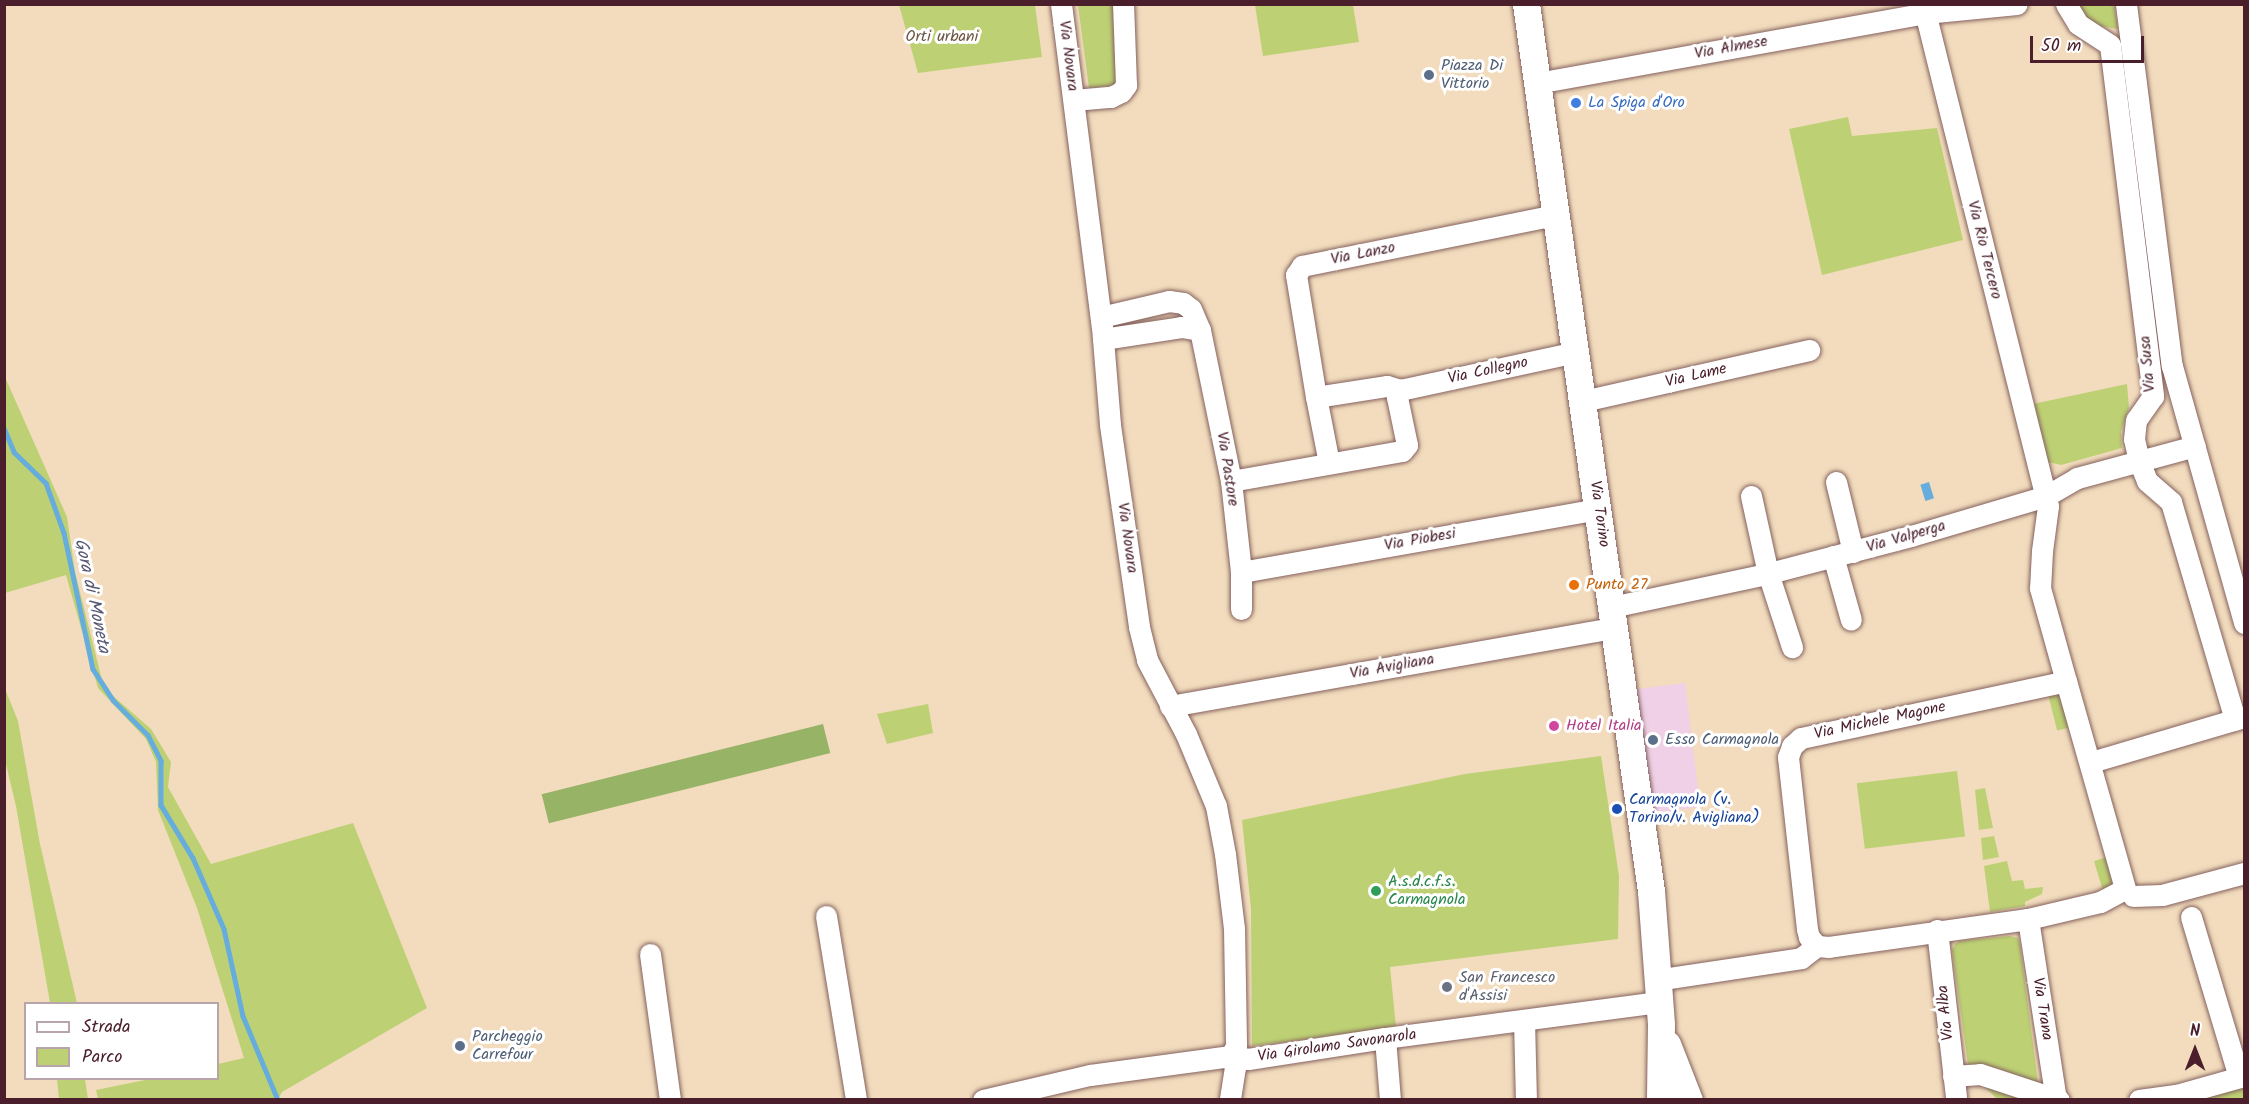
<!DOCTYPE html>
<style>
body{margin:0}
#map{position:relative;width:2249px;height:1104px;overflow:hidden;background:#f2dcbd;font-family:Kalam,sans-serif}
div>[style]{position:absolute}
.built>*{inset:0;background:#efd0e6;transform-origin:0 0}
.green>*{inset:0;background:#bdd174;transform-origin:0 0}
.forest>*{inset:0;background:#96b366;transform-origin:0 0}
.water>*{inset:0;background:#66acdc;transform-origin:0 0}
.stream>*{height:4.5px;margin:-2.25px;padding:0 2.25px;transform-origin:2.25px;border-radius:2.25px;background:#66acdc}
.roads{filter:drop-shadow(0 0 2px #85615e) drop-shadow(0 0 2px #85615e)}
.minor>*{height:21px;margin:-10.5px;padding:0 10.5px;transform-origin:10.5px;border-radius:10.5px;background:#fff}
.major>*{height:27px;margin:-13.5px;padding:0 13.5px;transform-origin:13.5px;border-radius:13.5px;background:#fff}
.dots>*{width:16px;height:16px;translate:-50% -50%;box-sizing:border-box;border:3px solid #fff;border-radius:50%}
span{translate:-50% -50%;white-space:nowrap;text-align:center;line-height:1.15;-webkit-text-stroke:6px #fff;paint-order:stroke}
.park-label{font-size:16px;color:#6c5441}
.street-label{font-size:16px;color:#4a1f2b}
.service-label{font-size:16px;color:#4e5e75}
.left{translate:0 -50%;text-align:left}
.shop-label{font-size:16px;color:#366cbe}
.food-label{font-size:16px;color:#c56008}
.hotel-label{font-size:16px;color:#b23c85}
.transit-label{font-size:16px;color:#164399}
.leisure-label{font-size:16px;color:#27864d}
.worship-label{font-size:16px;color:#5b616d}
.water-label{font-size:18px;color:#555772;font-style:italic}
.frame{position:absolute;inset:0;border:6px solid #4a1f2b;pointer-events:none}
.legend{position:absolute;left:24px;top:1002px;width:195px;height:78px;box-sizing:border-box;background:#fff;border:2px solid #b7a5aa;margin:0;padding:8px 10px;list-style:none;font-size:18px;color:#4a1f2b}
.legend li{display:flex;align-items:center;gap:12px;height:30px}
.legend b{width:30px;border:2px solid #b7a5aa}
.north{position:absolute;left:2165px;top:1020px;width:60px;height:60px;-webkit-text-stroke:4px #fff;paint-order:stroke;rotate:0deg;font-size:16px;font-weight:700;line-height:24px;text-align:center;color:#4a1f2b}
.north::after{content:'';display:block;margin:auto;width:21px;height:27px;background:#4a1f2b;clip-path:polygon(50% 0,100% 100%,50% 72%,0 100%)}
.scale{position:absolute;left:2030px;top:36px;width:114px;height:27px;box-sizing:border-box;border:3px solid #4a1f2b;border-top:0;padding-left:8px;font-size:18px;line-height:21px;white-space:nowrap;color:#4a1f2b;-webkit-text-stroke:4px #fff;paint-order:stroke}
</style>
<div id="map">
<div class="built">
<i style="left:1685px;top:683px;width:125px;height:49px;rotate:83deg"></i>
</div>
<div class="green">
<i style="clip-path:polygon(899px 5px,1035px 5px,1042px 57px,918px 73px)"></i>
<i style="clip-path:polygon(1078px 5px,1115px 5px,1120px 85px,1089px 88px)"></i>
<i style="clip-path:polygon(1255px 5px,1353px 5px,1359px 42px,1263px 56px)"></i>
<i style="clip-path:polygon(2114px 5px,2118px 29px,2099px 26px,2089px 21px,2078px 6px)"></i>
<i style="clip-path:polygon(1848px 117px,1852px 136px,1937px 128px,1963px 240px,1822px 275px,1789px 129px)"></i>
<i style="clip-path:polygon(5px 377px,67px 517px,75px 572px,104px 688px,151px 729px,171px 762px,168px 787px,211px 864px,353px 823px,427px 1008px,282px 1092px,278px 1099px,98px 1099px,96px 1090px,150px 1079px,218px 1078px,218px 1064px,244px 1058px,197px 908px,158px 810px,156px 762px,146px 739px,98px 688px,66px 575px,5px 593px)"></i>
<i style="clip-path:polygon(2127px 384px,2129px 408px,2121px 432px,2122px 448px,2061px 465px,2048px 462px,2033px 404px)"></i>
<i style="clip-path:polygon(4px 686px,18px 721px,40px 844px,77px 1003px,50px 1003px,16px 806px,5px 760px)"></i>
<i style="left:2063px;top:692px;width:36px;height:15px;rotate:76deg"></i>
<i style="clip-path:polygon(928px 704px,933px 733px,887px 744px,877px 714px)"></i>
<i style="clip-path:polygon(1601px 756px,1619px 876px,1618px 939px,1390px 967px,1396px 1027px,1252px 1046px,1251px 909px,1242px 820px,1465px 774px)"></i>
<i style="left:1957px;top:771px;width:66px;height:101px;rotate:83deg"></i>
<i style="clip-path:polygon(1985px 788px,1993px 828px,1979px 830px,1975px 790px)"></i>
<i style="clip-path:polygon(1994px 836px,1999px 857px,1983px 860px,1981px 838px)"></i>
<i style="clip-path:polygon(2108px 857px,2113px 884px,2103px 891px,2094px 861px)"></i>
<i style="clip-path:polygon(2007px 861px,2012px 881px,2023px 880px,2025px 889px,2043px 887px,2042px 894px,2025px 902px,2025px 906px,1990px 912px,1984px 866px)"></i>
<i style="clip-path:polygon(2010px 936px,2018px 938px,2020px 944px,2038px 1083px,1999px 1069px,1968px 1064px,1952px 950px,1955px 944px,1960px 941px)"></i>
<i style="clip-path:polygon(57px 1079px,85px 1079px,88px 1099px,59px 1099px)"></i>
<i style="clip-path:polygon(1983px 1085px,2029px 1099px,1997px 1099px)"></i>
<i style="clip-path:polygon(2244px 1085px,2244px 1099px,2186px 1099px)"></i>
</div>
<div class="forest">
<i style="left:823px;top:724px;width:30px;height:290px;rotate:76deg"></i>
</div>
<div class="water">
<i style="left:1929px;top:482px;width:17px;height:9px;rotate:73deg"></i>
</div>
<div class="stream">
<i style="left:4px;top:428px;width:26px;rotate:67deg"></i>
<i style="left:14px;top:452px;width:45px;rotate:44.1deg"></i>
<i style="left:46px;top:483px;width:53px;rotate:70.2deg"></i>
<i style="left:64px;top:533px;width:139px;rotate:78deg"></i>
<i style="left:93px;top:669px;width:37px;rotate:57deg"></i>
<i style="left:113px;top:700px;width:49px;rotate:45deg"></i>
<i style="left:148px;top:735px;width:29px;rotate:63deg"></i>
<i style="left:161px;top:761px;width:44px;rotate:90deg"></i>
<i style="left:161px;top:805px;width:62px;rotate:58.9deg"></i>
<i style="left:193px;top:858px;width:77px;rotate:66.4deg"></i>
<i style="left:224px;top:929px;width:89px;rotate:77.7deg"></i>
<i style="left:243px;top:1016px;width:91px;rotate:67.4deg"></i>
</div>
<div class="roads">
<div class="minor">
<i style="left:1061px;top:4px;width:326px;rotate:82.8deg"></i>
<i style="left:1102px;top:327px;width:98px;rotate:85.3deg"></i>
<i style="left:1110px;top:425px;width:204px;rotate:81.8deg"></i>
<i style="left:1139px;top:627px;width:34px;rotate:76deg"></i>
<i style="left:1147px;top:660px;width:84px;rotate:62.2deg"></i>
<i style="left:1186px;top:734px;width:78px;rotate:67.4deg"></i>
<i style="left:1216px;top:806px;width:49px;rotate:79.4deg"></i>
<i style="left:1225px;top:854px;width:75px;rotate:83.1deg"></i>
<i style="left:1234px;top:928px;width:118px;rotate:89deg"></i>
<i style="left:1236px;top:1046px;width:11px;rotate:117deg"></i>
<i style="left:1231px;top:1056px;width:12px;rotate:70deg"></i>
<i style="left:1235px;top:1067px;width:33px;rotate:99deg"></i>
<i style="left:1923px;top:4px;width:517px;rotate:76.02deg"></i>
<i style="left:2048px;top:506px;width:45px;rotate:97.6deg"></i>
<i style="left:2042px;top:551px;width:37px;rotate:93deg"></i>
<i style="left:2040px;top:588px;width:97px;rotate:74.4deg"></i>
<i style="left:2066px;top:4px;width:23px;rotate:59deg"></i>
<i style="left:2078px;top:24px;width:38px;rotate:33deg"></i>
<i style="left:2110px;top:45px;width:354px;rotate:83deg"></i>
<i style="left:2153px;top:396px;width:29px;rotate:125deg"></i>
<i style="left:2136px;top:420px;width:19px;rotate:96deg"></i>
<i style="left:2134px;top:439px;width:23px;rotate:77deg"></i>
<i style="left:2139px;top:461px;width:22px;rotate:68deg"></i>
<i style="left:2147px;top:481px;width:32px;rotate:41deg"></i>
<i style="left:2171px;top:502px;width:227px;rotate:73.6deg"></i>
<i style="left:2126px;top:4px;width:365px;rotate:82.8deg"></i>
<i style="left:2172px;top:366px;width:267px;rotate:74.3deg"></i>
<i style="left:1537px;top:83px;width:394px;rotate:-10.2deg"></i>
<i style="left:1925px;top:13px;width:92px;rotate:-5.6deg"></i>
<i style="left:1074px;top:100px;width:37px;rotate:-5deg"></i>
<i style="left:1111px;top:97px;width:11px;rotate:-27deg"></i>
<i style="left:1121px;top:92px;width:9px;rotate:-54deg"></i>
<i style="left:1126px;top:85px;width:81px;rotate:-92.1deg"></i>
<i style="left:1101px;top:317px;width:70px;rotate:-13.2deg"></i>
<i style="left:1169px;top:301px;width:14px;rotate:8deg"></i>
<i style="left:1183px;top:303px;width:10px;rotate:37deg"></i>
<i style="left:1191px;top:309px;width:23px;rotate:67deg"></i>
<i style="left:1200px;top:330px;width:154px;rotate:78.4deg"></i>
<i style="left:1231px;top:481px;width:92px;rotate:83.7deg"></i>
<i style="left:1241px;top:572px;width:37px;rotate:90deg"></i>
<i style="left:1103px;top:339px;width:79px;rotate:-8.7deg"></i>
<i style="left:1181px;top:327px;width:19px;rotate:9deg"></i>
<i style="left:1316px;top:397px;width:124px;rotate:-99.3deg"></i>
<i style="left:1296px;top:275px;width:11px;rotate:-56deg"></i>
<i style="left:1302px;top:266px;width:259px;rotate:-11.4deg"></i>
<i style="left:1583px;top:401px;width:232px;rotate:-12.7deg"></i>
<i style="left:1329px;top:463px;width:67px;rotate:-101.1deg"></i>
<i style="left:1316px;top:397px;width:72px;rotate:-8.8deg"></i>
<i style="left:1387px;top:386px;width:14px;rotate:17deg"></i>
<i style="left:1400px;top:390px;width:180px;rotate:-12.2deg"></i>
<i style="left:1231px;top:481px;width:174px;rotate:-10deg"></i>
<i style="left:1402px;top:451px;width:8px;rotate:-50deg"></i>
<i style="left:1407px;top:445px;width:49px;rotate:-101.8deg"></i>
<i style="left:1397px;top:397px;width:8px;rotate:-67deg"></i>
<i style="left:1836px;top:482px;width:72px;rotate:76.3deg"></i>
<i style="left:1751px;top:496px;width:79px;rotate:77.6deg"></i>
<i style="left:1768px;top:573px;width:78px;rotate:72deg"></i>
<i style="left:1833px;top:556px;width:66px;rotate:74.3deg"></i>
<i style="left:1241px;top:572px;width:363px;rotate:-10deg"></i>
<i style="left:1611px;top:607px;width:158px;rotate:-12deg"></i>
<i style="left:1766px;top:574px;width:150px;rotate:-14.7deg"></i>
<i style="left:1911px;top:536px;width:141px;rotate:-16.5deg"></i>
<i style="left:2046px;top:496px;width:36px;rotate:-30deg"></i>
<i style="left:2077px;top:478px;width:122px;rotate:-15.2deg"></i>
<i style="left:1170px;top:706px;width:451px;rotate:-10deg"></i>
<i style="left:2091px;top:762px;width:159px;rotate:-16.4deg"></i>
<i style="left:2119px;top:892px;width:21px;rotate:152deg"></i>
<i style="left:2100px;top:902px;width:74px;rotate:166.7deg"></i>
<i style="left:2028px;top:919px;width:201px;rotate:172deg"></i>
<i style="left:1829px;top:947px;width:12px;rotate:-175deg"></i>
<i style="left:1817px;top:946px;width:12px;rotate:-132deg"></i>
<i style="left:1809px;top:937px;width:8px;rotate:-104deg"></i>
<i style="left:1807px;top:929px;width:173px;rotate:-96.3deg"></i>
<i style="left:1788px;top:757px;width:12px;rotate:-70deg"></i>
<i style="left:1792px;top:746px;width:12px;rotate:-42deg"></i>
<i style="left:1801px;top:738px;width:271px;rotate:-12.1deg"></i>
<i style="left:2066px;top:681px;width:215px;rotate:74.1deg"></i>
<i style="left:2133px;top:896px;width:29px;rotate:-2deg"></i>
<i style="left:2162px;top:895px;width:85px;rotate:-15deg"></i>
<i style="left:826px;top:916px;width:186px;rotate:80.7deg"></i>
<i style="left:2191px;top:917px;width:167px;rotate:73.3deg"></i>
<i style="left:2028px;top:919px;width:182px;rotate:81.2deg"></i>
<i style="left:1937px;top:930px;width:168px;rotate:83.5deg"></i>
<i style="left:650px;top:954px;width:147px;rotate:82.2deg"></i>
<i style="left:1656px;top:980px;width:147px;rotate:-8.6deg"></i>
<i style="left:1801px;top:958px;width:20px;rotate:-37deg"></i>
<i style="left:1524px;top:1020px;width:80px;rotate:88.6deg"></i>
<i style="left:1385px;top:1038px;width:62px;rotate:85.4deg"></i>
<i style="left:1953px;top:1076px;width:27px;rotate:-4deg"></i>
<i style="left:1980px;top:1074px;width:83px;rotate:18.2deg"></i>
<i style="left:983px;top:1100px;width:110px;rotate:-13.2deg"></i>
<i style="left:1090px;top:1075px;width:142px;rotate:-7.7deg"></i>
<i style="left:1231px;top:1056px;width:17px;rotate:10deg"></i>
<i style="left:1248px;top:1059px;width:139px;rotate:-8.7deg"></i>
<i style="left:1385px;top:1038px;width:275px;rotate:-7.5deg"></i>
<i style="left:2139px;top:1100px;width:37px;rotate:-8deg"></i>
<i style="left:2176px;top:1095px;width:71px;rotate:-15.6deg"></i>
</div>
<div class="major">
<i style="left:1526px;top:4px;width:896px;rotate:81.98deg"></i>
<i style="left:1651px;top:891px;width:134px;rotate:85.7deg"></i>
<i style="left:1661px;top:1025px;width:75px;rotate:90.8deg"></i>
<i style="left:1667px;top:1044px;width:60px;rotate:68.6deg"></i>
</div>
</div>
<div class="dots">
<i style="left:1429px;top:75px;background:#5c6f8a"></i>
<i style="left:1576px;top:103px;background:#3f7fe0"></i>
<i style="left:1574px;top:585px;background:#e8710a"></i>
<i style="left:1554px;top:726px;background:#d1479c"></i>
<i style="left:1653px;top:740px;background:#5c6f8a"></i>
<i style="left:1617px;top:809px;background:#1a4fb4"></i>
<i style="left:1376px;top:891px;background:#2e9e5b"></i>
<i style="left:1447px;top:987px;background:#6b7280"></i>
<i style="left:460px;top:1046px;background:#5c6f8a"></i>
</div>
<div class="park-label">
<span style="left:942px;top:37px">Orti urbani</span>
</div>
<div class="street-label">
<span style="left:1731px;top:48px;rotate:-10deg">Via Almese</span>
<span style="left:1068px;top:56px;rotate:83deg">Via Novara</span>
<span style="left:1984px;top:250px;rotate:76deg">Via Rio Tercero</span>
<span style="left:1363px;top:254px;rotate:-11deg">Via Lanzo</span>
<span style="left:2148px;top:364px;rotate:-95deg">Via Susa</span>
<span style="left:1488px;top:371px;rotate:-12deg">Via Collegno</span>
<span style="left:1696px;top:376px;rotate:-13deg">Via Lame</span>
<span style="left:1227px;top:469px;rotate:81deg">Via Pastore</span>
<span style="left:1599px;top:514px;rotate:82deg">Via Torino</span>
<span style="left:1906px;top:537px;rotate:-16deg">Via Valperga</span>
<span style="left:1127px;top:538px;rotate:82deg">Via Novara</span>
<span style="left:1420px;top:540px;rotate:-10deg">Via Piobesi</span>
<span style="left:1392px;top:667px;rotate:-10deg">Via Avigliana</span>
<span style="left:1880px;top:721px;rotate:-12deg">Via Michele Magone</span>
<span style="left:2042px;top:1009px;rotate:81deg">Via Trana</span>
<span style="left:1946px;top:1013px;rotate:-96deg">Via Alba</span>
<span style="left:1337px;top:1046px;rotate:-8deg">Via Girolamo Savonarola</span>
</div>
<div class="service-label">
<span class="left" style="left:1441px;top:75px">Piazza Di<br>Vittorio</span>
<span class="left" style="left:1665px;top:740px">Esso Carmagnola</span>
<span class="left" style="left:472px;top:1046px">Parcheggio<br>Carrefour</span>
</div>
<div class="shop-label">
<span class="left" style="left:1588px;top:103px">La Spiga d'Oro</span>
</div>
<div class="food-label">
<span class="left" style="left:1586px;top:585px">Punto 27</span>
</div>
<div class="hotel-label">
<span class="left" style="left:1566px;top:726px">Hotel Italia</span>
</div>
<div class="transit-label">
<span class="left" style="left:1629px;top:809px">Carmagnola (v.<br>Torino/v. Avigliana)</span>
</div>
<div class="leisure-label">
<span class="left" style="left:1388px;top:891px">A.s.d.c.f.s.<br>Carmagnola</span>
</div>
<div class="worship-label">
<span class="left" style="left:1459px;top:987px">San Francesco<br>d'Assisi</span>
</div>
<div class="water-label">
<span style="left:91px;top:596px;rotate:78deg">Gora di Moneta</span>
</div>
<div class="frame"></div>
<ul class="legend">
<li><b style="height:8px;background:#fff"></b>Strada</li>
<li><b style="height:16px;background:#bdd174"></b>Parco</li>
</ul>
<div class="north">N</div>
<div class="scale">50 m</div>
</div>
